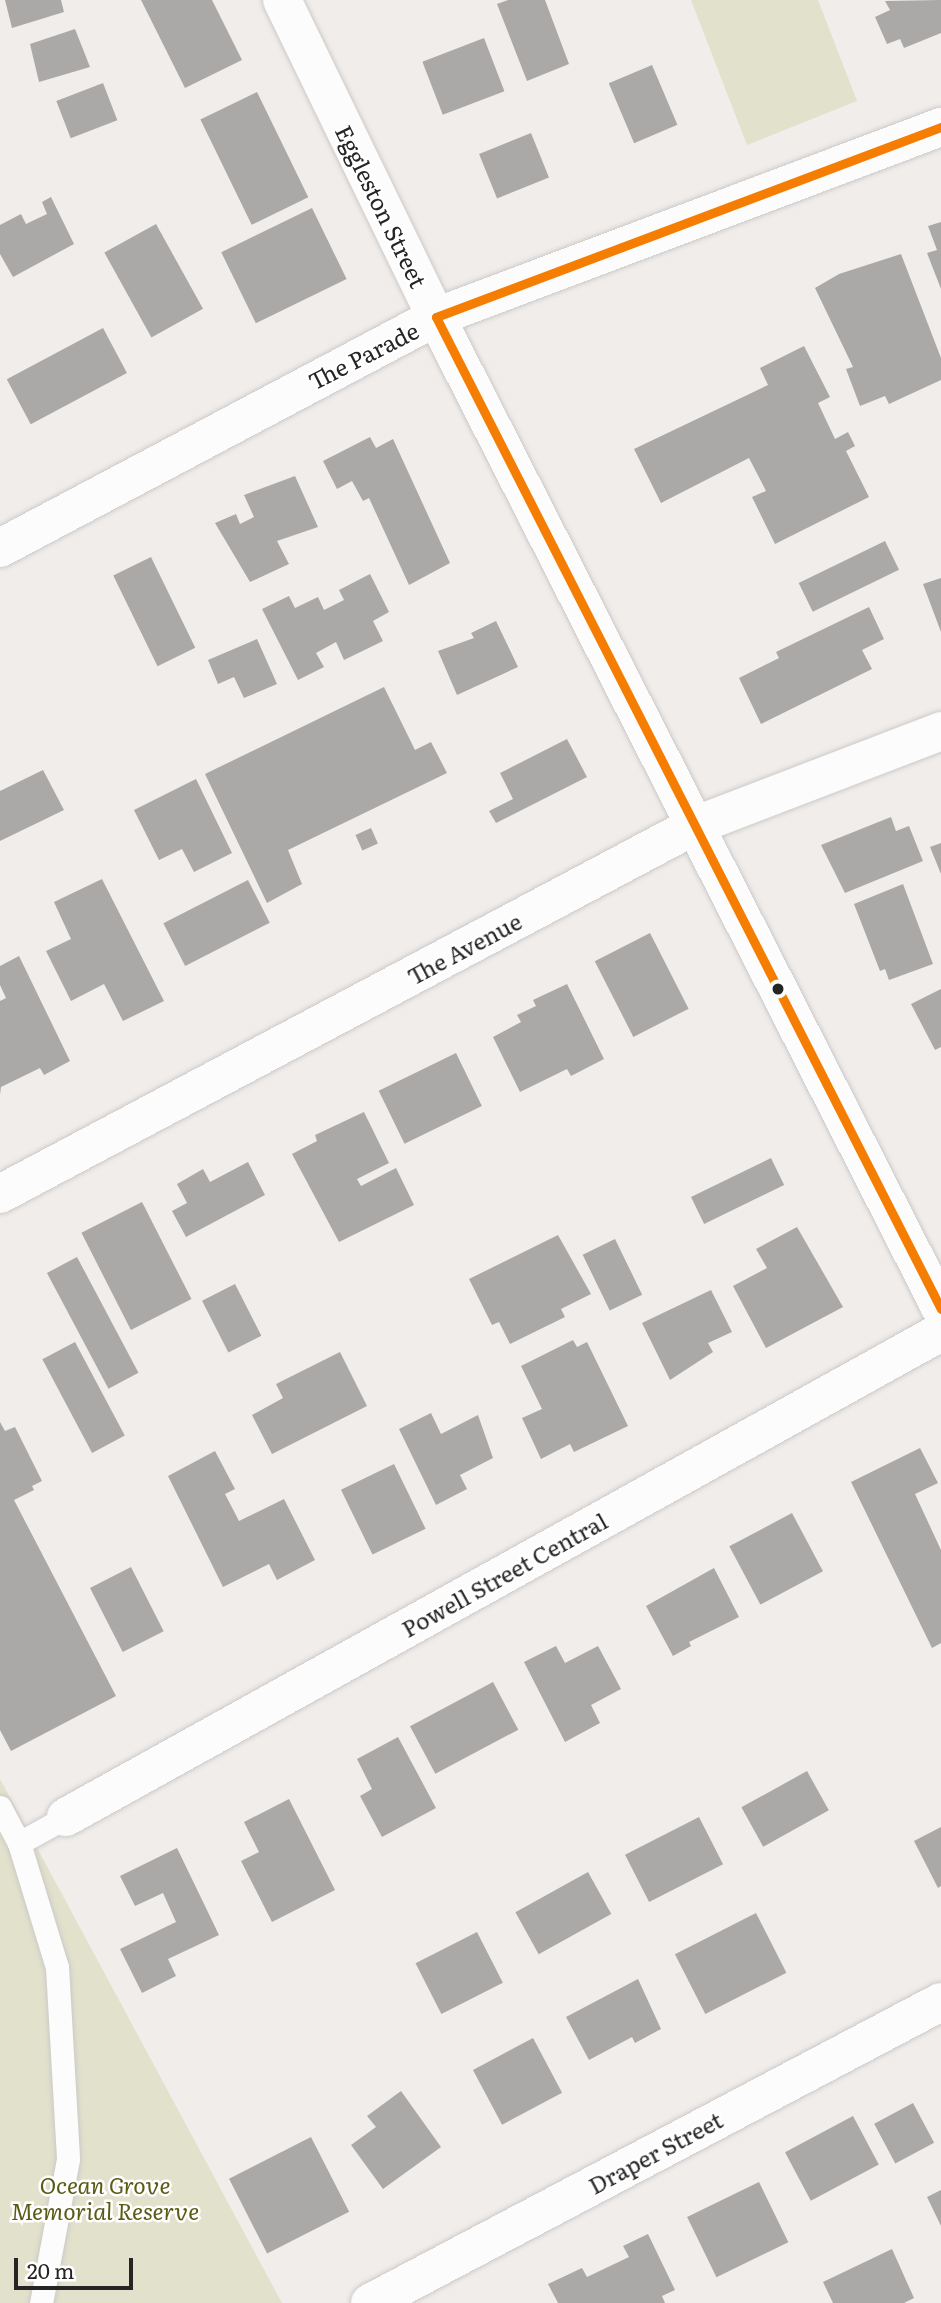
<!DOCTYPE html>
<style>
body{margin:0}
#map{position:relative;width:941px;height:2303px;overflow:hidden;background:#f0edeb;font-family:Literata,serif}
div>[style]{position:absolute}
.green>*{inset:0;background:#e1e1cc}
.building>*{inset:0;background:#aba9a7;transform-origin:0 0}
.roads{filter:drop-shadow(0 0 2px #cccac8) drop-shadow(0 0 2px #cccac8)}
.service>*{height:23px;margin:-11.5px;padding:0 11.5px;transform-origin:11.5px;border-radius:11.5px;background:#fdfcfc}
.minor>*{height:38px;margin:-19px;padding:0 19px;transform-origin:19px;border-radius:19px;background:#fdfcfc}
.secondary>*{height:38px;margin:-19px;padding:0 19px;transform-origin:19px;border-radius:19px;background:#fdfcfc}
.bus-1>*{height:9px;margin:-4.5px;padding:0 4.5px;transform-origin:4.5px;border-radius:4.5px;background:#f47d02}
.dots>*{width:19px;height:19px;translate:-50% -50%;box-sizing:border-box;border:4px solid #fff;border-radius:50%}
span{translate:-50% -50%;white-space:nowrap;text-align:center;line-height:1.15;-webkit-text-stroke:5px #fff;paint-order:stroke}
.street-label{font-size:23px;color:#272524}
.park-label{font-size:23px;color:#5a5b15;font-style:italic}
.scale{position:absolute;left:14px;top:2258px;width:119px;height:32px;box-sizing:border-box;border:4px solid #272524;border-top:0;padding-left:9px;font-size:21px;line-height:24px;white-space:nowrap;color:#272524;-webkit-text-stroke:5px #fff;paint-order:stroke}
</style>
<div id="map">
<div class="green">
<i style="clip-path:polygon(691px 0,818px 0,857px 101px,747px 145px)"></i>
<i style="clip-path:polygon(0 1779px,282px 2303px,0 2303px)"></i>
</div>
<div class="building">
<i style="clip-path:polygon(5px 0,61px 0,64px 12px,12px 28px)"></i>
<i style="clip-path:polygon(141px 0,212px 0,242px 60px,185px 88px)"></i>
<i style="clip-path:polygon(508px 0,545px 0,569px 64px,527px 81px,497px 4px)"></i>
<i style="clip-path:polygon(941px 0,941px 33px,904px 48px,900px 39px,887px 44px,875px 17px,890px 10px,885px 1px)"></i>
<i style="clip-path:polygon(75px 29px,90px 67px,39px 82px,30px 44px)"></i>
<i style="left:484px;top:38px;width:57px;height:66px;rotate:69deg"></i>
<i style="left:652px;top:65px;width:65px;height:47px;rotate:67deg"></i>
<i style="left:103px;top:83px;width:40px;height:50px;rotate:69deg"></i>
<i style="left:257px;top:92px;width:117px;height:63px;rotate:64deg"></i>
<i style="left:531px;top:133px;width:48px;height:56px;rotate:68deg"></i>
<i style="clip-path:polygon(51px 197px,74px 244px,13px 277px,0 254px,0 225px,21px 214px,26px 224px,47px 214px,42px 202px)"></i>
<i style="left:312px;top:208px;width:79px;height:101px;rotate:64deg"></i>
<i style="clip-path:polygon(941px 222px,941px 289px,927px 253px,937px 250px,928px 226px)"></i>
<i style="left:156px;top:224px;width:97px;height:59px;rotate:61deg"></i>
<i style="clip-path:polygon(901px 254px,941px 358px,941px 380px,889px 404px,885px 396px,860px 406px,846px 369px,853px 367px,815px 288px,839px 274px)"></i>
<i style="left:103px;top:328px;width:51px;height:109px;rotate:62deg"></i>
<i style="clip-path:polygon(804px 346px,830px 397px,818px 403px,835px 439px,848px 432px,855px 446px,846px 451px,869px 497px,775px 544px,752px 497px,766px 491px,749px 458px,661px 503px,634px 449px,768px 385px,760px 368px)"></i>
<i style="clip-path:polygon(370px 437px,376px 448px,393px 439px,450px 563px,409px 585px,369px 498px,363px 501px,352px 481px,337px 489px,323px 461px)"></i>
<i style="clip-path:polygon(295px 476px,318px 527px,277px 541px,289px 564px,250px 582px,215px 523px,236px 514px,240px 524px,254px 517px,244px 495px)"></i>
<i style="left:885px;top:541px;width:32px;height:96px;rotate:64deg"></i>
<i style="left:151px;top:557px;width:101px;height:42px;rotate:64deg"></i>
<i style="clip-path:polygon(370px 574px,389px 612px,373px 621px,383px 641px,344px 660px,336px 642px,316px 653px,324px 667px,298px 680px,262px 609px,289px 596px,295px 608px,318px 597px,324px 610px,344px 600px,339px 590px)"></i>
<i style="clip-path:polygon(941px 578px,941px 632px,923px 584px)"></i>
<i style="clip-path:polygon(869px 607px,884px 639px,862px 650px,872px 669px,761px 724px,739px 678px,779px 658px,776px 652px)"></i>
<i style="clip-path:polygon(496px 621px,518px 667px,457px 695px,438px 651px,474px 638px,471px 633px)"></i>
<i style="clip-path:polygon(257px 639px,277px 684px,244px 698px,234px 677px,218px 684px,208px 660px)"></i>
<i style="clip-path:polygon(384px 687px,415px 750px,431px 742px,447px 773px,288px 850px,302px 884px,267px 903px,205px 774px)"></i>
<i style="clip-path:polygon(567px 739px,587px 777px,496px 823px,489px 811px,513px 799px,500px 773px)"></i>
<i style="clip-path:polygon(43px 770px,64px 810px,0 841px,0 791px)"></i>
<i style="clip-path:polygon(196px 779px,232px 853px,194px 872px,182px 849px,159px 860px,134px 810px)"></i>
<i style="clip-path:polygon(891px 817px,896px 831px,909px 826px,923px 861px,845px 893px,821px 845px)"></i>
<i style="left:371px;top:828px;width:17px;height:17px;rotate:66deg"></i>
<i style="clip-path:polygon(941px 843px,941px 874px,930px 847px)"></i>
<i style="clip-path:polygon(102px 879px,164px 1001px,123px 1021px,104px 984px,71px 1001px,46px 951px,71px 939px,54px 902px)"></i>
<i style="left:248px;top:880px;width:48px;height:95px;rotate:63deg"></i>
<i style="clip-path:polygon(903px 884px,933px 964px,889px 980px,885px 969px,880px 971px,854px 904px)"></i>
<i style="left:650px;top:933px;width:85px;height:62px;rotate:63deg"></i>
<i style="clip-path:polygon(19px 956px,70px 1061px,44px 1075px,40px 1068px,1px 1087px,0 1095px,0 1001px,6px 998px,0 985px,0 966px)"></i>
<i style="clip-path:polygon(567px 984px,604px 1059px,571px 1076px,567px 1069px,520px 1092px,493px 1037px,521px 1022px,517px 1015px,536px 1006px,533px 1000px)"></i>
<i style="clip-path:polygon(941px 989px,941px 1047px,935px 1050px,911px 1004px)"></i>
<i style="left:456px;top:1053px;width:59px;height:86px;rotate:64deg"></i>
<i style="clip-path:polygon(364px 1112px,389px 1163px,357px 1179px,361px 1186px,396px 1168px,414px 1205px,339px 1242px,292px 1154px,317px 1141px,315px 1135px)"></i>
<i style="left:771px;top:1158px;width:30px;height:89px;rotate:64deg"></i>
<i style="clip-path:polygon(248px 1162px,265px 1195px,186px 1237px,172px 1211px,187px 1203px,177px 1184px,203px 1169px,210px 1182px)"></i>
<i style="left:142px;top:1202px;width:109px;height:68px;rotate:63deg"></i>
<i style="clip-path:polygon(797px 1227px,843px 1307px,766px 1348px,733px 1286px,767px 1268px,756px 1249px)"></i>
<i style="clip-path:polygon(558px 1235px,591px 1294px,561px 1309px,565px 1317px,510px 1344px,499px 1322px,492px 1325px,469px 1279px)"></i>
<i style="left:615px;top:1239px;width:62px;height:36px;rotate:64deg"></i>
<i style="left:77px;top:1257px;width:131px;height:34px;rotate:62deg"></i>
<i style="left:235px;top:1284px;width:58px;height:37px;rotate:63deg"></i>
<i style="clip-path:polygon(711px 1290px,732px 1332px,708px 1343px,713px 1352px,670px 1380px,642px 1323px)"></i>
<i style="clip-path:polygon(573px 1340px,577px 1347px,587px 1342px,628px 1426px,574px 1452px,570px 1444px,541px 1459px,522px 1418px,542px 1409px,521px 1366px)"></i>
<i style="left:75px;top:1342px;width:106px;height:37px;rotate:62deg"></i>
<i style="clip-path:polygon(340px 1352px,367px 1406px,272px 1454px,252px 1415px,283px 1398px,276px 1384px)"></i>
<i style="clip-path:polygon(431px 1413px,441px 1434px,478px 1415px,493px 1458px,460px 1475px,467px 1489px,436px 1505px,399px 1429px)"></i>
<i style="clip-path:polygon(0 1422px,5px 1431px,15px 1427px,42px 1481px,32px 1486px,34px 1490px,14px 1500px,116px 1696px,11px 1751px,0 1730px)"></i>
<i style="clip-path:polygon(920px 1448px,938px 1483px,915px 1494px,941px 1550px,941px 1643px,932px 1648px,851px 1482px)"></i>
<i style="clip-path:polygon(215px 1451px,235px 1489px,225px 1494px,239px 1521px,284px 1499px,315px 1560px,277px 1580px,269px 1564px,223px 1587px,168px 1476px)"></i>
<i style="left:394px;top:1464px;width:72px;height:59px;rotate:64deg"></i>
<i style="left:792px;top:1513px;width:66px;height:71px;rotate:62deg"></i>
<i style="left:131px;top:1567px;width:72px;height:46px;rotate:63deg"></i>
<i style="clip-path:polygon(714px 1568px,739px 1617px,689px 1642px,691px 1646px,673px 1656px,646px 1606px)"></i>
<i style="clip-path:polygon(556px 1646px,565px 1663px,598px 1646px,621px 1689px,591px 1705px,600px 1723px,565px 1742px,524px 1662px)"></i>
<i style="left:493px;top:1682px;width:54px;height:94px;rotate:62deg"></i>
<i style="clip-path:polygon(398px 1737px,436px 1808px,382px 1837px,360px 1796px,372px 1789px,357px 1759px)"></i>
<i style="left:807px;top:1771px;width:45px;height:75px;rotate:61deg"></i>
<i style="clip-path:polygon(289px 1799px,335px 1890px,272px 1922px,241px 1861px,259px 1852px,244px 1822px)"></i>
<i style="left:699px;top:1817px;width:53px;height:83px;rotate:63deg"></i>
<i style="clip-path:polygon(941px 1827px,941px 1886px,938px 1888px,914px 1841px)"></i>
<i style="clip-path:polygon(177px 1848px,219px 1935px,168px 1959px,176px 1976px,142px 1993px,120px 1949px,176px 1922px,163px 1893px,135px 1906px,120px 1876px)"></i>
<i style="left:588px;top:1872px;width:48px;height:83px;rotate:61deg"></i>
<i style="left:756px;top:1913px;width:67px;height:91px;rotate:63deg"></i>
<i style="left:477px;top:1932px;width:57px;height:69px;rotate:63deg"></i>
<i style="clip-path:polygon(638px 1979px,661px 2029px,635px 2043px,632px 2037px,589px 2060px,566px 2017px)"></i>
<i style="left:533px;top:2038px;width:62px;height:68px;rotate:62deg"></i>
<i style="clip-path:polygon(401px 2091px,441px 2147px,383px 2189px,351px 2145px,376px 2127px,367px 2116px)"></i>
<i style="left:913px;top:2103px;width:45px;height:44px;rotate:62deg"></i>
<i style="left:853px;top:2116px;width:55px;height:77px;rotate:62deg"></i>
<i style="left:311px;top:2137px;width:84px;height:92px;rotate:63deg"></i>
<i style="left:759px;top:2182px;width:67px;height:80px;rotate:64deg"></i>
<i style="clip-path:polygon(941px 2190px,941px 2226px,927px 2197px)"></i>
<i style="clip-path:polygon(648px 2234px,675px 2290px,662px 2296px,665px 2303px,558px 2303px,548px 2284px,582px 2268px,587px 2277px,629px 2257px,623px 2246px)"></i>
<i style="clip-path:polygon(892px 2249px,914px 2298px,904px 2303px,833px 2303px,823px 2282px)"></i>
</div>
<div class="roads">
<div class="service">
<i style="left:0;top:1807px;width:41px;rotate:62.2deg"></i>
<i style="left:19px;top:1843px;width:130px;rotate:73deg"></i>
<i style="left:57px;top:1967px;width:192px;rotate:86.7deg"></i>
<i style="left:68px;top:2159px;width:147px;rotate:100.6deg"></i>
<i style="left:19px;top:1843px;width:54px;rotate:-29deg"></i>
</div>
<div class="minor">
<i style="left:282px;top:0;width:352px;rotate:64.1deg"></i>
<i style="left:436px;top:317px;width:1113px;rotate:63.02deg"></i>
<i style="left:0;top:1194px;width:786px;rotate:-27.94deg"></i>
<i style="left:694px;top:826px;width:265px;rotate:-21deg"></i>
<i style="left:66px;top:1817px;width:1000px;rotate:-29deg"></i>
<i style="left:370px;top:2303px;width:645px;rotate:-27.8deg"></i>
</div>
<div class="secondary">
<i style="left:0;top:548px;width:493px;rotate:-27.9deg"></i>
<i style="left:436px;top:317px;width:540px;rotate:-20.62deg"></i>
</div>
</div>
<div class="bus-1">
<i style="left:436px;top:317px;width:1113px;rotate:63.02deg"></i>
<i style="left:436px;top:317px;width:540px;rotate:-20.62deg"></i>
</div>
<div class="dots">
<i style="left:778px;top:989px;background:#272524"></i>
</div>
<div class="street-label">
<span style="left:382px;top:206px;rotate:64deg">Eggleston Street</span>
<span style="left:363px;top:355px;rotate:-27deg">The Parade</span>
<span style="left:464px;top:948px;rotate:-28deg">The Avenue</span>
<span style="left:504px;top:1574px;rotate:-29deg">Powell Street Central</span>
<span style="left:655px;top:2152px;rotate:-28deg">Draper Street</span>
</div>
<div class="park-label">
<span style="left:105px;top:2197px">Ocean Grove<br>Memorial Reserve</span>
</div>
<div class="scale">20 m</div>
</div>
